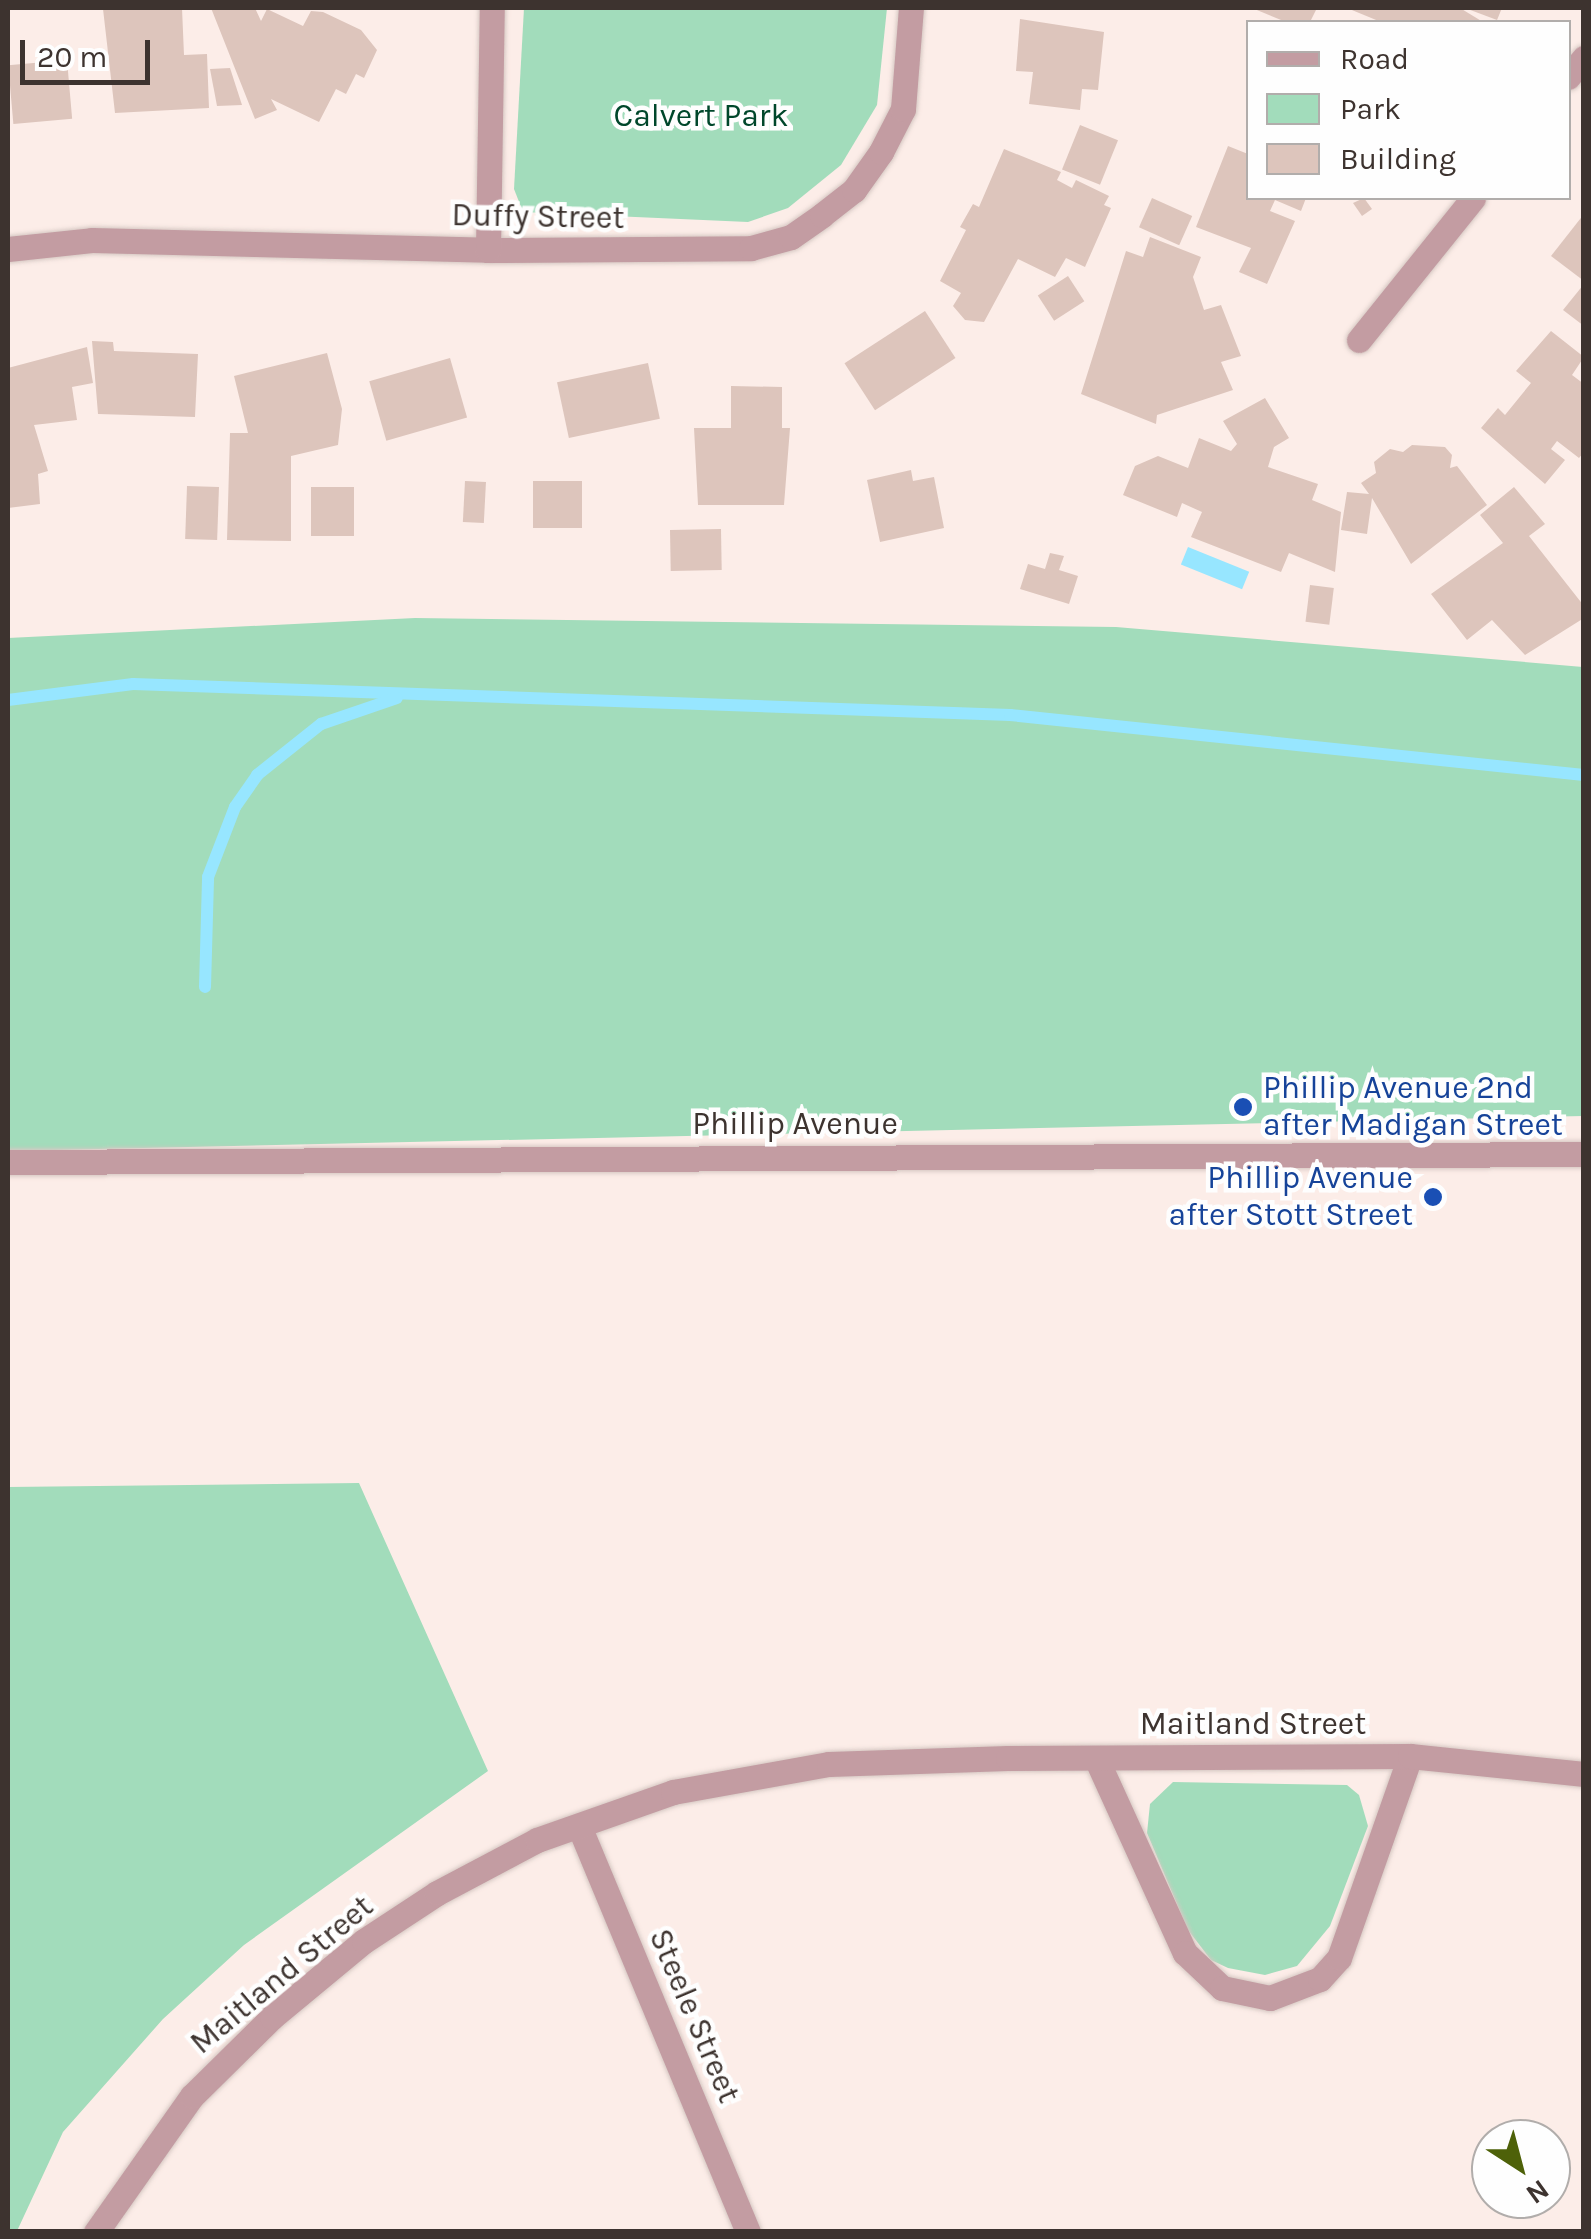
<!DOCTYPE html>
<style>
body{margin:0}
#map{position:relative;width:1591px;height:2239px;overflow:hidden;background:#fcede8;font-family:Karla,sans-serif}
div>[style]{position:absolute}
.green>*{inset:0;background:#a2dcbb}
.water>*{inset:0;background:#97e6ff;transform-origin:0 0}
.stream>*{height:12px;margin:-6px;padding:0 6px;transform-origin:6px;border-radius:6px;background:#97e6ff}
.building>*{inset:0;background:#ddc5bc;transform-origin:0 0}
.roads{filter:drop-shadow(0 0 2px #d6c8c3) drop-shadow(0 0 2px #d6c8c3)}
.minor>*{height:25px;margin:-12.5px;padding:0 12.5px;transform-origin:12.5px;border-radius:12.5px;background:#c39ca2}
.dots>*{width:28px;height:28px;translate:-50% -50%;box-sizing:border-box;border:5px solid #fefefe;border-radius:50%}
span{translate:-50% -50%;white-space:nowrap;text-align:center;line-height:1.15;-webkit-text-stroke:9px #fefefe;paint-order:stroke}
.park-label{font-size:32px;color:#00472b}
.street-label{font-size:32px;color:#3d332f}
.transit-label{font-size:32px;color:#164399}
.left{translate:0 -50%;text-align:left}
.right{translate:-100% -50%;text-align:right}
.frame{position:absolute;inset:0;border:10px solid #3d332f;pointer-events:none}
.legend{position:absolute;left:1246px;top:20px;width:325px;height:180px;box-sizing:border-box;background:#fefefe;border:2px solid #b1adab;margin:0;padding:12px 18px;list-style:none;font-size:30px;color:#3d332f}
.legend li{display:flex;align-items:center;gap:20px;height:50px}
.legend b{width:50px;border:2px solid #b1adab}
.north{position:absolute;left:1471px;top:2119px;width:100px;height:100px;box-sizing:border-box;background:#fefefe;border:2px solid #b1adab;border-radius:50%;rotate:144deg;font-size:28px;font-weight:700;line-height:40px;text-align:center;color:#3d332f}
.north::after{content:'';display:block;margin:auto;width:35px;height:45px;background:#4e6109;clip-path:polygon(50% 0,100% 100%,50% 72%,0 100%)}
.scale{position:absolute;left:20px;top:40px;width:130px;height:45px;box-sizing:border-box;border:5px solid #3d332f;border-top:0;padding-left:12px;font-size:30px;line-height:35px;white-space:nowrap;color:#3d332f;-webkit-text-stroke:8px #fefefe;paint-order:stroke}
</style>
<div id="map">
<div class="green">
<i style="clip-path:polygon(524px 8px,887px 8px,877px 105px,841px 165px,788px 208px,748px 222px,523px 212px,514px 189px)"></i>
<i style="clip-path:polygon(415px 618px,1116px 627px,1583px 667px,1583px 1116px,8px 1151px,8px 638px)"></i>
<i style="clip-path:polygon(359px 1483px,488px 1771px,244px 1945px,163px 2019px,63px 2132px,17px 2231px,8px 2231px,8px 1487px)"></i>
<i style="clip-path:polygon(1173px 1782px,1347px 1785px,1359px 1795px,1368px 1826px,1330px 1926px,1297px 1966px,1265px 1975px,1228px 1968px,1211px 1960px,1188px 1930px,1147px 1833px,1150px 1804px)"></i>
</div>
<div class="water">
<i style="left:1188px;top:547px;width:66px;height:19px;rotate:22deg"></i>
</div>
<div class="stream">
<i style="left:8px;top:700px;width:126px;rotate:-7.3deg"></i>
<i style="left:133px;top:684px;width:878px;rotate:2.02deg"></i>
<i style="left:1010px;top:715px;width:577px;rotate:5.97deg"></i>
<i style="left:205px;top:987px;width:110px;rotate:-88.4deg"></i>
<i style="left:208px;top:877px;width:75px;rotate:-68.9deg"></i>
<i style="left:235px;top:807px;width:39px;rotate:-55deg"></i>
<i style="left:257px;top:775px;width:82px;rotate:-38.6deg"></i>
<i style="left:321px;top:724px;width:80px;rotate:-18.9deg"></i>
</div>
<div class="building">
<i style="clip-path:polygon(182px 8px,184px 55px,207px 54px,209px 108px,115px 113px,103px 9px)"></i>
<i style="clip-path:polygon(211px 8px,255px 8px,261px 21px,267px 9px,303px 26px,311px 11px,323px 12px,361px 30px,377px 50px,364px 78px,356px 74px,346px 94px,336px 89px,319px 122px,271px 99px,277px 110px,255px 119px)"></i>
<i style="clip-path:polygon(1252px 8px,1317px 8px,1310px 22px,1286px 22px)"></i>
<i style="clip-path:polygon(1347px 8px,1460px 8px,1483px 22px,1381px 22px)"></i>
<i style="clip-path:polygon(1465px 8px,1502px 8px,1497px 20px)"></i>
<i style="clip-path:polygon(1020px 19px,1104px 32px,1098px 90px,1082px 89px,1080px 110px,1029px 104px,1033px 72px,1016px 71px)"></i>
<i style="left:67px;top:60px;width:59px;height:59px;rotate:85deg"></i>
<i style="clip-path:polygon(230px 68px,242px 105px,217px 106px,210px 69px)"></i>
<i style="left:1080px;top:125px;width:41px;height:48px;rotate:22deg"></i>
<i style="clip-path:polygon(1228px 146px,1248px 154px,1248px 198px,1306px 198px,1301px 211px,1275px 200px,1270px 211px,1295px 221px,1267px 284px,1239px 272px,1251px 248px,1196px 227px)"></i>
<i style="clip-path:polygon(1004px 149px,1061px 172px,1057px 180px,1072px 188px,1076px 180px,1109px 196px,1104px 205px,1111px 208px,1085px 267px,1066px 258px,1055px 277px,1018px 259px,984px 322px,965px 320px,953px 306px,961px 293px,940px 281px,966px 230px,960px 227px,973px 204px,979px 207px)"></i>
<i style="left:1152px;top:198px;width:44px;height:32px;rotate:24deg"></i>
<i style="clip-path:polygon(1364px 198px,1372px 209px,1362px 216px,1353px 203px)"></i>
<i style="clip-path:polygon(1584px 214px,1584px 281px,1551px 256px)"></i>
<i style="clip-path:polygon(1150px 237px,1201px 257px,1193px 277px,1204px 310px,1221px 305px,1241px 356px,1221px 362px,1233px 390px,1157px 415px,1156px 424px,1081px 394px,1126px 251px,1143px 257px)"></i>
<i style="left:1068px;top:276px;width:30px;height:36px;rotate:57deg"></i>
<i style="clip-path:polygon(1584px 284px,1584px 326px,1563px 310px)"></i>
<i style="left:925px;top:311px;width:56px;height:96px;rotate:57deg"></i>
<i style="clip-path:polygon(1551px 331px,1584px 357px,1572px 375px,1584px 384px,1584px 452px,1579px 458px,1557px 441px,1551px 449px,1565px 460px,1545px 484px,1481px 428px,1498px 408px,1505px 415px,1531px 383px,1516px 371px)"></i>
<i style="clip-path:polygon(92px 341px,113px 342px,114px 351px,198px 354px,195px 417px,98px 414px)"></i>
<i style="clip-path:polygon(87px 347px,93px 383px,72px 387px,77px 420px,34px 425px,48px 471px,38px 474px,40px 504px,8px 508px,8px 368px)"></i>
<i style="clip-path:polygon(327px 353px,342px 409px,338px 445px,291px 456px,291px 541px,227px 540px,230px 433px,248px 433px,234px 376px)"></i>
<i style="left:450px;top:358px;width:62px;height:84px;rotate:74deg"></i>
<i style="left:648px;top:363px;width:57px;height:93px;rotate:78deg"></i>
<i style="clip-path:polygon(731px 386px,782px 387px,782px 428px,790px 428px,784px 505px,698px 505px,694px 428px,731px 428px)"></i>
<i style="clip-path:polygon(1265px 398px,1289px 438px,1274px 447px,1268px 467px,1318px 484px,1312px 500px,1341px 512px,1335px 572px,1289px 553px,1281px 572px,1191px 537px,1202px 512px,1182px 503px,1177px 517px,1123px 495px,1135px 466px,1158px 456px,1188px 468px,1199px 438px,1231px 451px,1237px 444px,1223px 421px)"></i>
<i style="clip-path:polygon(1412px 445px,1445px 447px,1452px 455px,1450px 468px,1457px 466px,1487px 505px,1411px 564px,1372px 498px,1367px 534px,1341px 530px,1347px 492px,1369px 494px,1361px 483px,1376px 473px,1374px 462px,1390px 449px,1403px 452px)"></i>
<i style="clip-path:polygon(911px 470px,913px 481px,934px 477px,944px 528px,880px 542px,867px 480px)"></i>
<i style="left:465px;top:481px;width:21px;height:41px;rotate:3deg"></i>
<i style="left:533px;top:481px;width:49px;height:47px"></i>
<i style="left:187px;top:486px;width:32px;height:53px;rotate:2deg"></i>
<i style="left:311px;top:487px;width:43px;height:49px"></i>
<i style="clip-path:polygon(1514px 487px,1545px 524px,1529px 536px,1584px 606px,1584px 618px,1525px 655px,1492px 620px,1467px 640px,1431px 594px,1503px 543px,1480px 515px)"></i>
<i style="left:721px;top:529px;width:41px;height:51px;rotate:89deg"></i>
<i style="clip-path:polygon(1050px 553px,1064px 556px,1059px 570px,1078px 576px,1069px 604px,1020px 589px,1028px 564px,1045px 569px)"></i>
<i style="left:1310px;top:585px;width:24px;height:37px;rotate:7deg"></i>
</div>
<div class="roads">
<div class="minor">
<i style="left:1568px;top:77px;width:25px;rotate:-50deg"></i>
<i style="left:8px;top:249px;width:84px;rotate:-6.1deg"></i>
<i style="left:92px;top:240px;width:396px;rotate:1.4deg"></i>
<i style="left:488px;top:250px;width:263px;rotate:-0.4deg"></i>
<i style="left:751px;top:248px;width:41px;rotate:-15.4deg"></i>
<i style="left:791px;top:237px;width:38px;rotate:-35deg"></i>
<i style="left:822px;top:215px;width:41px;rotate:-38deg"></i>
<i style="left:854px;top:190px;width:47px;rotate:-54.6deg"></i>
<i style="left:881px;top:152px;width:48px;rotate:-62.9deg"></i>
<i style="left:903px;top:109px;width:101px;rotate:-85.5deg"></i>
<i style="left:488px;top:250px;width:242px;rotate:-89.1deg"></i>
<i style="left:1359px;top:340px;width:182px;rotate:-51.2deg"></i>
<i style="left:8px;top:1162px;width:1576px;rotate:-0.29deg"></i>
<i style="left:1096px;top:1758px;width:214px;rotate:65.5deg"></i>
<i style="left:1185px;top:1953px;width:51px;rotate:43.4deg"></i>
<i style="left:1222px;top:1988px;width:49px;rotate:11.8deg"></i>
<i style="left:1270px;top:1998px;width:53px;rotate:-20.8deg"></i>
<i style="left:1320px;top:1979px;width:28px;rotate:-48deg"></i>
<i style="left:1339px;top:1958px;width:214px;rotate:-70.6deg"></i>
<i style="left:579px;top:1826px;width:440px;rotate:67.4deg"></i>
<i style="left:96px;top:2232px;width:166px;rotate:-54.8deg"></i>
<i style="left:192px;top:2096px;width:112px;rotate:-44.6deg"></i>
<i style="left:272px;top:2017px;width:119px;rotate:-39.6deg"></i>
<i style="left:364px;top:1941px;width:87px;rotate:-33.3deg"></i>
<i style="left:437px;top:1893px;width:113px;rotate:-27.9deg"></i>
<i style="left:537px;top:1840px;width:144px;rotate:-19.4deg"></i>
<i style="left:673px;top:1792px;width:158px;rotate:-10.2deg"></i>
<i style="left:829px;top:1764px;width:179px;rotate:-1.9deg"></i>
<i style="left:1008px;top:1758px;width:402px;rotate:-0.3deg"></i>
<i style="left:1410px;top:1756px;width:175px;rotate:5.9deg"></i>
</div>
</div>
<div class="dots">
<i style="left:1243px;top:1107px;background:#1a4fb4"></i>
<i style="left:1433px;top:1197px;background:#1a4fb4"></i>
</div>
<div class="park-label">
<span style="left:701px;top:116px">Calvert Park</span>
</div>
<div class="street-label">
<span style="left:538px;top:217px;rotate:1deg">Duffy Street</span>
<span style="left:795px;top:1124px">Phillip Avenue</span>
<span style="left:1253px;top:1724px">Maitland Street</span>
<span style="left:282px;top:1975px;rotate:-40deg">Maitland Street</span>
<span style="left:694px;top:2016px;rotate:67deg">Steele Street</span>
</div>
<div class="transit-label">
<span class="left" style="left:1263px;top:1107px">Phillip Avenue 2nd<br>after Madigan Street</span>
<span class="right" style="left:1413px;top:1197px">Phillip Avenue<br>after Stott Street</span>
</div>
<div class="frame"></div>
<ul class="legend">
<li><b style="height:12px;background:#c39ca2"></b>Road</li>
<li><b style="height:28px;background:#a2dcbb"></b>Park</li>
<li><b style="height:28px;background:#ddc5bc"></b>Building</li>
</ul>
<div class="north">N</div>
<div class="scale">20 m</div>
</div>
